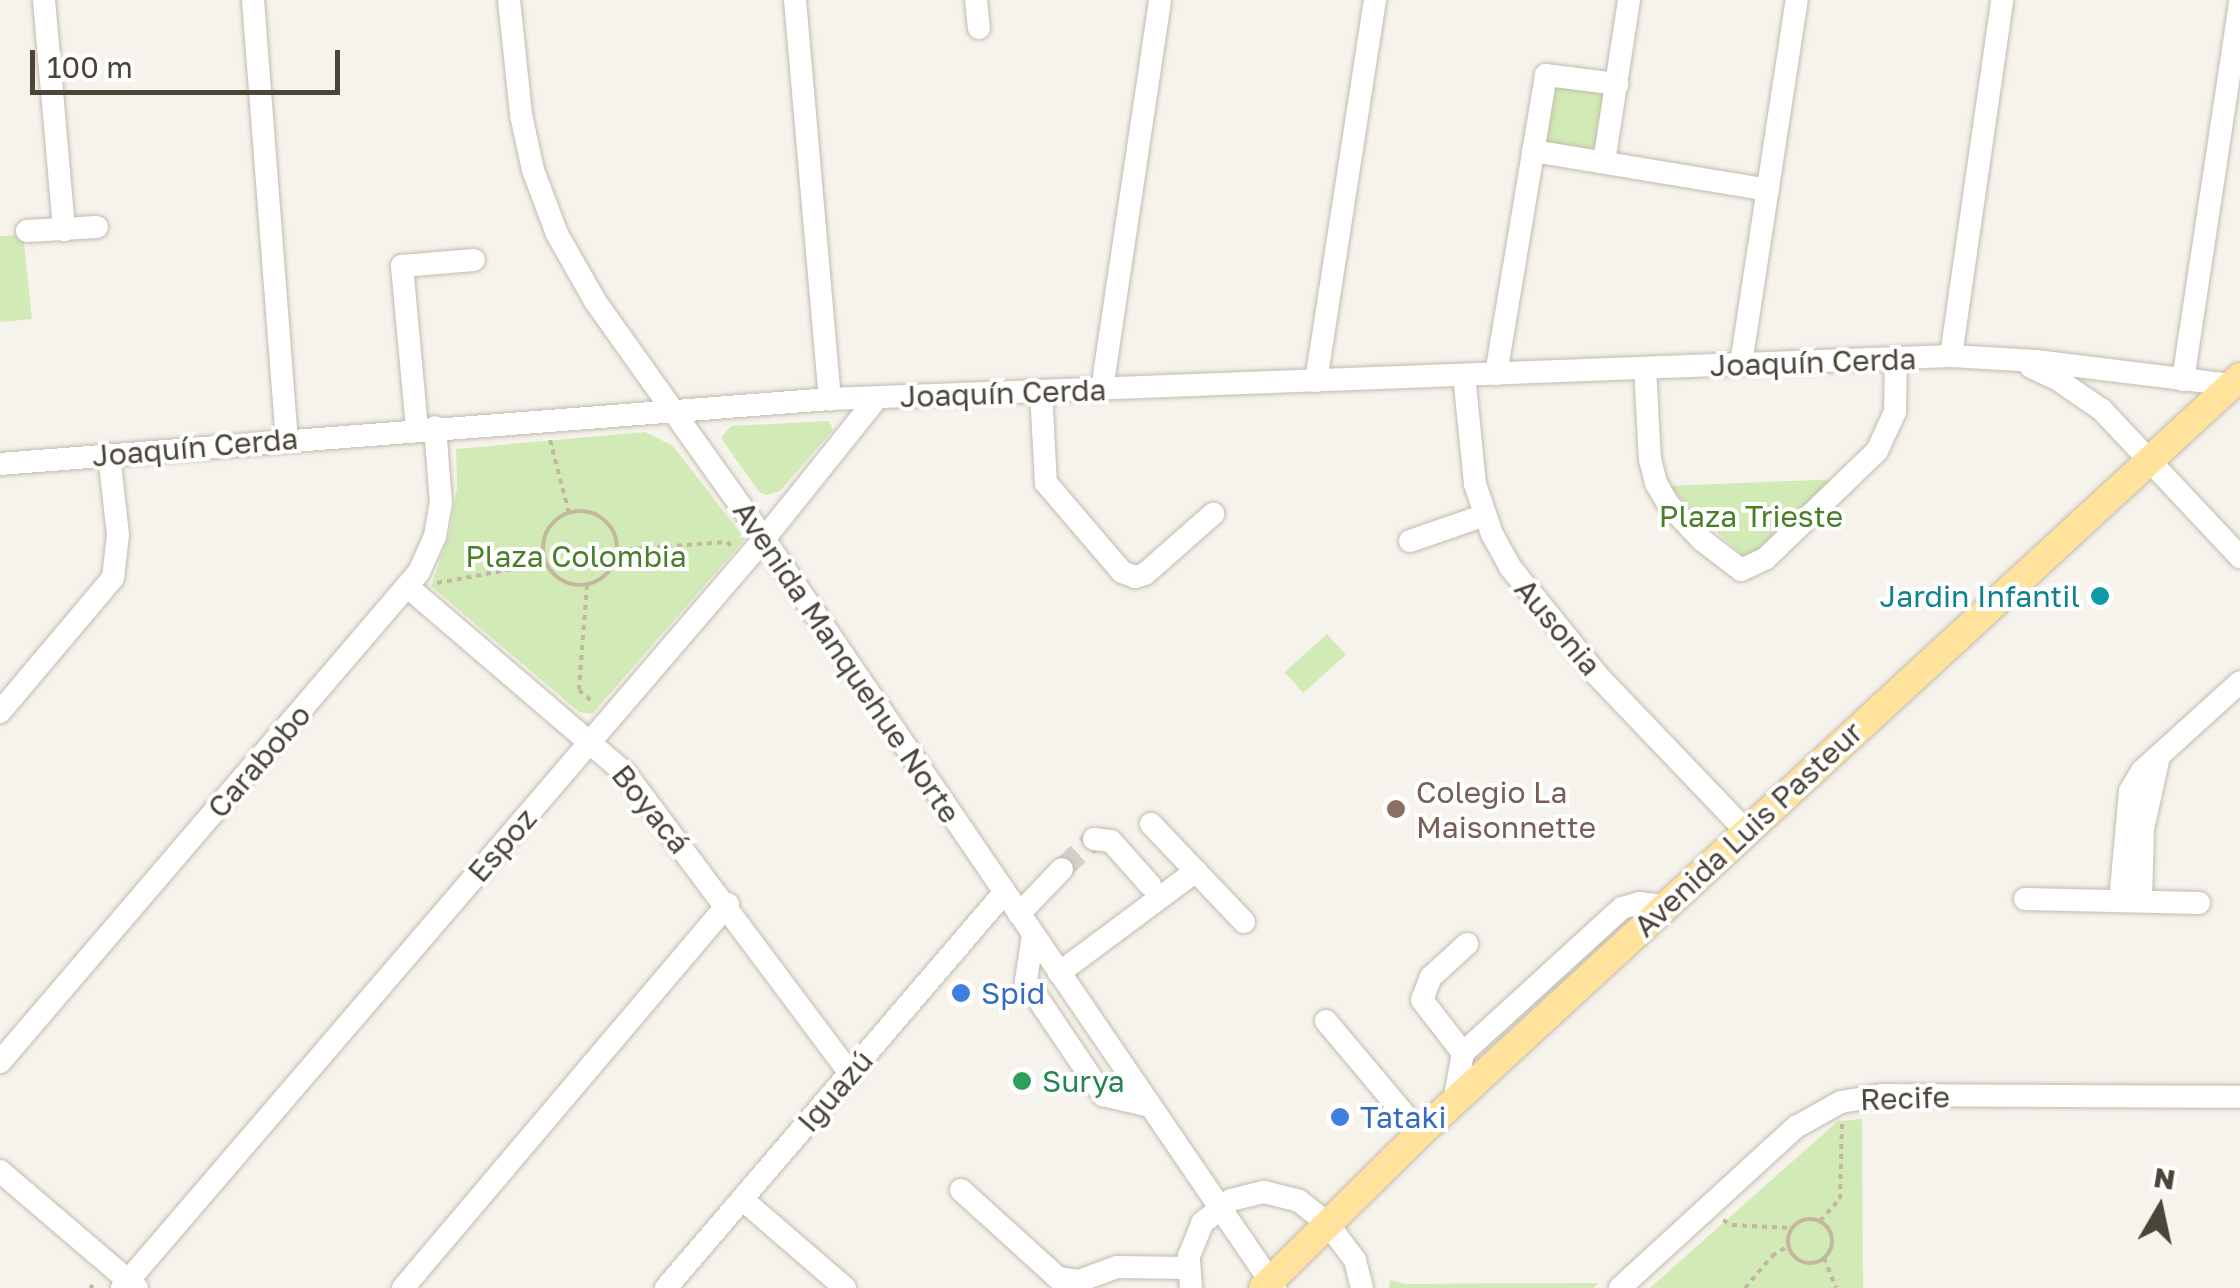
<!DOCTYPE html>
<meta charset="utf-8">
<style>
body{margin:0}
#map{position:relative;width:2240px;height:1288px;overflow:hidden;background:#f6f3ec;font-family:"Golos Text",sans-serif}
div>[style]{position:absolute}
.green>*{inset:0;background:#d2eab5;transform-origin:0 0}
.minor-tunnel>*{height:22px;margin-top:-11px;transform-origin:0;background:repeating-linear-gradient(90deg,#d4d0c8 0 22px,transparent 0 33px)}
.path>*{height:4px;margin-top:-2px;transform-origin:0;background:repeating-linear-gradient(90deg,#c4b79f 0 5px,transparent 0 10px)}
.path>.ring{margin:-2px;padding:0;box-sizing:content-box;background:none;border:4px solid #c4b79f;border-radius:50%}
.roads{filter:drop-shadow(0 0 2px #c2bbae) drop-shadow(0 0 2px #c2bbae)}
.minor>*{height:22px;margin:-11px;padding:0 11px;transform-origin:11px;border-radius:11px;background:#fff}
.major>*{height:28px;margin:-14px;padding:0 14px;transform-origin:14px;border-radius:14px;background:#ffe39c}
.dots>*{width:28px;height:28px;translate:-50% -50%;box-sizing:border-box;border:5px solid #fff;border-radius:50%}
span{translate:-50% -50%;white-space:nowrap;text-align:center;line-height:1.15;-webkit-text-stroke:8px #fff;paint-order:stroke}
.street-label{font-size:30px;color:#4b4439}
.park-label{font-size:30px;color:#4a7f2a}
.culture-label{font-size:30px;color:#0d838f}
.right{translate:-100% -50%;text-align:right}
.education-label{font-size:30px;color:#785e54}
.left{translate:0 -50%;text-align:left}
.shop-label{font-size:30px;color:#366cbe}
.leisure-label{font-size:30px;color:#27864d}
.north{position:absolute;left:2110px;top:1158px;width:100px;height:100px;-webkit-text-stroke:8px #fff;paint-order:stroke;rotate:9deg;font-size:28px;font-weight:700;line-height:40px;text-align:center;color:#4b4439}
.north::after{content:'';display:block;margin:auto;width:35px;height:45px;background:#4b4439;clip-path:polygon(50% 0,100% 100%,50% 72%,0 100%)}
.scale{position:absolute;left:30px;top:50px;width:310px;height:45px;box-sizing:border-box;border:5px solid #4b4439;border-top:0;padding-left:12px;font-size:30px;line-height:35px;white-space:nowrap;color:#4b4439;-webkit-text-stroke:8px #fff;paint-order:stroke}
</style>
<div id="map">
<div class="green">
<i style="left:1548px;top:80px;width:64px;height:66px;rotate:9deg"></i>
<i style="clip-path:polygon(23px 235px,32px 319px,0 322px,0 236px)"></i>
<i style="clip-path:polygon(829px 421px,833px 430px,780px 491px,767px 495px,759px 492px,721px 438px,731px 426px)"></i>
<i style="clip-path:polygon(645px 432px,673px 446px,745px 539px,592px 714px,579px 712px,431px 586px,450px 532px,457px 488px,456px 449px)"></i>
<i style="clip-path:polygon(1843px 479px,1757px 556px,1742px 555px,1668px 486px)"></i>
<i style="left:1327px;top:634px;width:28px;height:57px;rotate:48deg"></i>
<i style="clip-path:polygon(1862px 1119px,1863px 1288px,1650px 1288px,1838px 1121px)"></i>
<i style="clip-path:polygon(1390px 1280px,1404px 1284px,1599px 1283px,1593px 1288px,1389px 1288px)"></i>
</div>
<div class="minor-tunnel">
<i style="left:1062px;top:869px;width:44px;rotate:-43.2deg"></i>
</div>
<div class="path">
<i style="left:550px;top:440px;width:75px;rotate:75.4deg"></i>
<i class="ring" style="left:543px;top:511px;width:70px;height:70px"></i>
<i style="left:617px;top:550px;width:110px;rotate:-4.2deg"></i>
<i style="left:727px;top:542px;width:6px;rotate:45deg"></i>
<i style="left:437px;top:583px;width:110px;rotate:-10.5deg"></i>
<i style="left:587px;top:585px;width:105px;rotate:94.4deg"></i>
<i style="left:579px;top:690px;width:20px;rotate:41deg"></i>
<i class="ring" style="left:1788px;top:1219px;width:40px;height:40px"></i>
<i style="left:1723px;top:1220px;width:10px;rotate:29deg"></i>
<i style="left:1732px;top:1225px;width:60px;rotate:2.9deg"></i>
<i style="left:1820px;top:1221px;width:30px;rotate:-48deg"></i>
<i style="left:1840px;top:1199px;width:75px;rotate:-88.5deg"></i>
<i style="left:1824px;top:1258px;width:32px;rotate:68deg"></i>
<i style="left:90px;top:1288px;width:4px;rotate:-45deg"></i>
<i style="left:1745px;top:1288px;width:42px;rotate:-49.8deg"></i>
<i style="left:1772px;top:1256px;width:19px;rotate:-32deg"></i>
</div>
<div class="roads">
<div class="minor">
<i style="left:44px;top:0;width:231px;rotate:85deg"></i>
<i style="left:253px;top:0;width:440px;rotate:85.6deg"></i>
<i style="left:509px;top:0;width:116px;rotate:84deg"></i>
<i style="left:521px;top:115px;width:56px;rotate:77.7deg"></i>
<i style="left:533px;top:170px;width:68px;rotate:69.4deg"></i>
<i style="left:557px;top:234px;width:77px;rotate:60.4deg"></i>
<i style="left:595px;top:301px;width:292px;rotate:54.6deg"></i>
<i style="left:764px;top:539px;width:907px;rotate:55.7deg"></i>
<i style="left:795px;top:0;width:401px;rotate:85deg"></i>
<i style="left:976px;top:0;width:28px;rotate:84deg"></i>
<i style="left:1533px;top:151px;width:238px;rotate:9.4deg"></i>
<i style="left:1604px;top:162px;width:164px;rotate:-81.2deg"></i>
<i style="left:27px;top:231px;width:70px;rotate:-3.3deg"></i>
<i style="left:1951px;top:356px;width:360px;rotate:-81.8deg"></i>
<i style="left:1741px;top:364px;width:368px;rotate:-81.3deg"></i>
<i style="left:2031px;top:367px;width:29px;rotate:25deg"></i>
<i style="left:2057px;top:379px;width:55px;rotate:34.6deg"></i>
<i style="left:2102px;top:410px;width:202px;rotate:46.8deg"></i>
<i style="left:1645px;top:368px;width:91px;rotate:86.9deg"></i>
<i style="left:1650px;top:459px;width:25px;rotate:76deg"></i>
<i style="left:1656px;top:483px;width:24px;rotate:60deg"></i>
<i style="left:1668px;top:504px;width:50px;rotate:46.6deg"></i>
<i style="left:1702px;top:540px;width:49px;rotate:37.6deg"></i>
<i style="left:1741px;top:570px;width:26px;rotate:-25deg"></i>
<i style="left:1765px;top:559px;width:156px;rotate:-44deg"></i>
<i style="left:1877px;top:451px;width:43px;rotate:-65.2deg"></i>
<i style="left:1895px;top:412px;width:54px;rotate:-88.9deg"></i>
<i style="left:1496px;top:374px;width:303px;rotate:-80.5deg"></i>
<i style="left:1546px;top:75px;width:72px;rotate:7.2deg"></i>
<i style="left:1464px;top:375px;width:110px;rotate:84.2deg"></i>
<i style="left:1475px;top:484px;width:53px;rotate:71.2deg"></i>
<i style="left:1492px;top:534px;width:38px;rotate:61deg"></i>
<i style="left:1510px;top:567px;width:139px;rotate:51.1deg"></i>
<i style="left:1597px;top:675px;width:216px;rotate:46.3deg"></i>
<i style="left:2183px;top:380px;width:383px;rotate:-81.4deg"></i>
<i style="left:1316px;top:381px;width:386px;rotate:-81.2deg"></i>
<i style="left:1102px;top:389px;width:393px;rotate:-81.5deg"></i>
<i style="left:1041px;top:392px;width:91px;rotate:86.9deg"></i>
<i style="left:1046px;top:483px;width:117px;rotate:49.5deg"></i>
<i style="left:1122px;top:572px;width:14px;rotate:21deg"></i>
<i style="left:1135px;top:577px;width:10px;rotate:-17deg"></i>
<i style="left:1145px;top:574px;width:91px;rotate:-41.4deg"></i>
<i style="left:417px;top:428px;width:163px;rotate:-95.3deg"></i>
<i style="left:402px;top:266px;width:72px;rotate:-4.8deg"></i>
<i style="left:0;top:464px;width:833px;rotate:-4.48deg"></i>
<i style="left:830px;top:399px;width:1122px;rotate:-2.2deg"></i>
<i style="left:1951px;top:356px;width:85px;rotate:3.4deg"></i>
<i style="left:2036px;top:361px;width:196px;rotate:7deg"></i>
<i style="left:1410px;top:541px;width:79px;rotate:-19.1deg"></i>
<i style="left:408px;top:587px;width:287px;rotate:40.6deg"></i>
<i style="left:626px;top:774px;width:374px;rotate:53.2deg"></i>
<i style="left:0;top:712px;width:175px;rotate:-49.9deg"></i>
<i style="left:113px;top:578px;width:43px;rotate:-83.4deg"></i>
<i style="left:118px;top:535px;width:81px;rotate:-96.4deg"></i>
<i style="left:1151px;top:824px;width:135px;rotate:46.5deg"></i>
<i style="left:1094px;top:839px;width:17px;rotate:7deg"></i>
<i style="left:1111px;top:841px;width:59px;rotate:48.4deg"></i>
<i style="left:2025px;top:899px;width:174px;rotate:1.3deg"></i>
<i style="left:2120px;top:901px;width:110px;rotate:-84.8deg"></i>
<i style="left:2130px;top:791px;width:23px;rotate:-59deg"></i>
<i style="left:2142px;top:771px;width:132px;rotate:-42.2deg"></i>
<i style="left:2141px;top:901px;width:72px;rotate:-88.4deg"></i>
<i style="left:2143px;top:829px;width:70px;rotate:-77.6deg"></i>
<i style="left:1019px;top:914px;width:62px;rotate:-46.3deg"></i>
<i style="left:1033px;top:935px;width:47px;rotate:98.7deg"></i>
<i style="left:1026px;top:981px;width:138px;rotate:56deg"></i>
<i style="left:1103px;top:1095px;width:48px;rotate:13.2deg"></i>
<i style="left:1059px;top:973px;width:171px;rotate:-36.7deg"></i>
<i style="left:1326px;top:1021px;width:146px;rotate:50deg"></i>
<i style="left:1463px;top:1053px;width:67px;rotate:-127.7deg"></i>
<i style="left:1422px;top:1000px;width:25px;rotate:-69deg"></i>
<i style="left:1431px;top:977px;width:49px;rotate:-42.5deg"></i>
<i style="left:0;top:1062px;width:645px;rotate:-49.47deg"></i>
<i style="left:419px;top:572px;width:39px;rotate:-66deg"></i>
<i style="left:435px;top:536px;width:34px;rotate:-80deg"></i>
<i style="left:441px;top:503px;width:76px;rotate:-94.5deg"></i>
<i style="left:1454px;top:1102px;width:50px;rotate:-79.6deg"></i>
<i style="left:1463px;top:1053px;width:215px;rotate:-42.4deg"></i>
<i style="left:1622px;top:908px;width:18px;rotate:-16deg"></i>
<i style="left:1639px;top:903px;width:26px;rotate:7deg"></i>
<i style="left:0;top:1171px;width:180px;rotate:40.5deg"></i>
<i style="left:961px;top:1190px;width:131px;rotate:42.2deg"></i>
<i style="left:1058px;top:1278px;width:21px;rotate:8deg"></i>
<i style="left:1079px;top:1281px;width:40px;rotate:-20.2deg"></i>
<i style="left:1117px;top:1267px;width:71px;rotate:0.8deg"></i>
<i style="left:742px;top:1199px;width:136px;rotate:40.8deg"></i>
<i style="left:122px;top:1288px;width:986px;rotate:-49.4deg"></i>
<i style="left:764px;top:539px;width:181px;rotate:-51.3deg"></i>
<i style="left:403px;top:1288px;width:503px;rotate:-49.76deg"></i>
<i style="left:666px;top:1288px;width:520px;rotate:-49.45deg"></i>
<i style="left:1191px;top:1288px;width:32px;rotate:-94deg"></i>
<i style="left:1189px;top:1256px;width:35px;rotate:-68deg"></i>
<i style="left:1202px;top:1223px;width:37px;rotate:-38deg"></i>
<i style="left:1231px;top:1200px;width:34px;rotate:-14deg"></i>
<i style="left:1264px;top:1192px;width:36px;rotate:14deg"></i>
<i style="left:1299px;top:1201px;width:36px;rotate:38deg"></i>
<i style="left:1327px;top:1223px;width:46px;rotate:52.9deg"></i>
<i style="left:1355px;top:1260px;width:29px;rotate:76deg"></i>
<i style="left:1620px;top:1288px;width:239px;rotate:-42.5deg"></i>
<i style="left:1796px;top:1127px;width:51px;rotate:-29.1deg"></i>
<i style="left:1841px;top:1102px;width:43px;rotate:-9.5deg"></i>
<i style="left:1883px;top:1095px;width:357px;rotate:0.3deg"></i>
</div>
<div class="major">
<i style="left:1263px;top:1288px;width:221px;rotate:-44.6deg"></i>
<i style="left:1420px;top:1133px;width:1115px;rotate:-42.67deg"></i>
</div>
</div>
<div class="dots">
<i style="left:2100px;top:596px;background:#0f9aa8"></i>
<i style="left:1396px;top:809px;background:#8d6e63"></i>
<i style="left:961px;top:993px;background:#3f7fe0"></i>
<i style="left:1022px;top:1081px;background:#2e9e5b"></i>
<i style="left:1340px;top:1117px;background:#3f7fe0"></i>
</div>
<div class="street-label">
<span style="left:1813px;top:362px;rotate:-2deg">Joaquín Cerda</span>
<span style="left:1003px;top:393px;rotate:-2deg">Joaquín Cerda</span>
<span style="left:195px;top:447px;rotate:-5deg">Joaquín Cerda</span>
<span style="left:1558px;top:627px;rotate:50deg">Ausonia</span>
<span style="left:847px;top:662px;rotate:56deg">Avenida Manquehue Norte</span>
<span style="left:259px;top:761px;rotate:-49deg">Carabobo</span>
<span style="left:651px;top:809px;rotate:51deg">Boyacá</span>
<span style="left:1748px;top:829px;rotate:-43deg">Avenida Luis Pasteur</span>
<span style="left:502px;top:845px;rotate:-49deg">Espoz</span>
<span style="left:835px;top:1091px;rotate:-49deg">Iguazú</span>
<span style="left:1905px;top:1098px;rotate:-2deg">Recife</span>
</div>
<div class="park-label">
<span style="left:1751px;top:516px">Plaza Trieste</span>
<span style="left:576px;top:556px">Plaza Colombia</span>
</div>
<div class="culture-label">
<span class="right" style="left:2080px;top:596px">Jardin Infantil</span>
</div>
<div class="education-label">
<span class="left" style="left:1416px;top:809px">Colegio La<br>Maisonnette</span>
</div>
<div class="shop-label">
<span class="left" style="left:981px;top:993px">Spid</span>
<span class="left" style="left:1360px;top:1117px">Tataki</span>
</div>
<div class="leisure-label">
<span class="left" style="left:1042px;top:1081px">Surya</span>
</div>
<div class="north">N</div>
<div class="scale">100 m</div>
</div>
